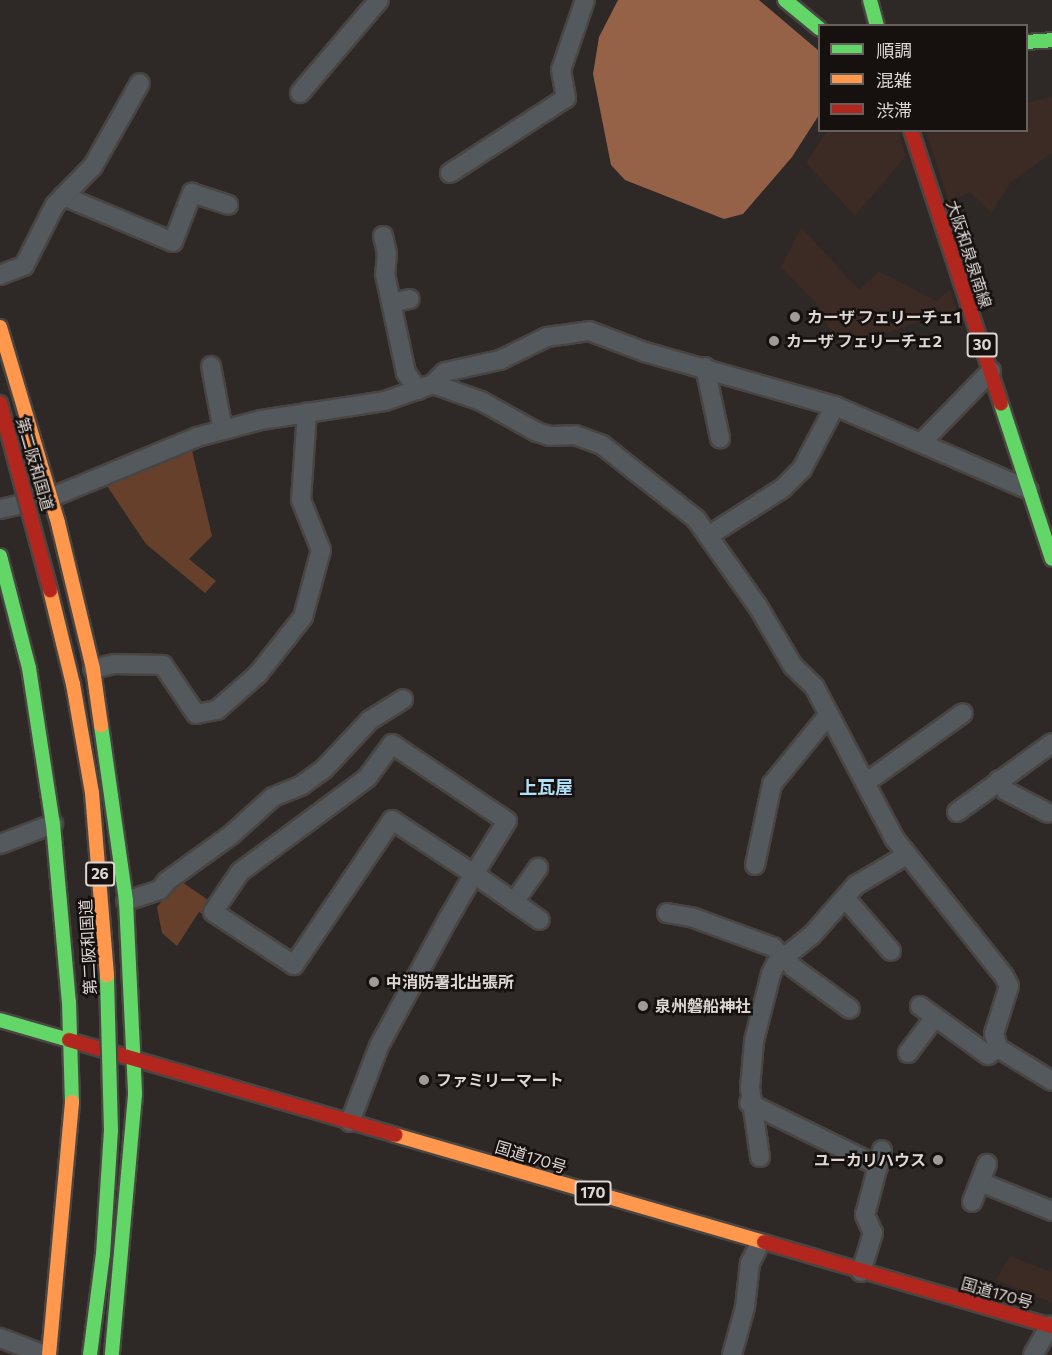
<!DOCTYPE html>
<meta charset="utf-8">
<style>
body{margin:0}
#map{position:relative;width:1052px;height:1355px;overflow:hidden;background:#2e2826;font-family:Commissioner,"Noto Sans JP",sans-serif}
div>[style]{position:absolute}
.built>*{inset:0;background:#3b2b24}
.green>*{inset:0;background:#67402b}
.water>*{inset:0;background:#956147}
.roads{filter:drop-shadow(2px 0 #494542) drop-shadow(-2px 0 #494542) drop-shadow(0 2px #494542) drop-shadow(0 -2px #494542)}
.street>*{height:18px;margin:-9px;padding:0 9px;transform-origin:9px;border-radius:9px;background:#53595c}
.fast>*{height:14px;margin:-7px;padding:0 7px;transform-origin:7px;border-radius:7px;background:#63d668}
.slow>*{height:14px;margin:-7px;padding:0 7px;transform-origin:7px;border-radius:7px;background:#ff974d}
.jam>*{height:14px;margin:-7px;padding:0 7px;transform-origin:7px;border-radius:7px;background:#b3261e}
.bridges{filter:drop-shadow(2px 0 #494542) drop-shadow(-2px 0 #494542) drop-shadow(0 2px #494542) drop-shadow(0 -2px #494542)}
.fast-bridge>*{height:14px;margin:-7px;padding:0 7px;transform-origin:7px;border-radius:7px;background:#63d668}
.slow-bridge>*{height:14px;margin:-7px;padding:0 7px;transform-origin:7px;border-radius:7px;background:#ff974d}
.jam-bridge>*{height:14px;margin:-7px;padding:0 7px;transform-origin:7px;border-radius:7px;background:#b3261e}
.dots>*{width:16px;height:16px;translate:-50% -50%;box-sizing:border-box;border:3px solid #16110f;border-radius:50%}
span{translate:-50% -50%;white-space:nowrap;text-align:center;line-height:1.15;-webkit-text-stroke:5px #16110f;paint-order:stroke}
.shield-label span{padding:2px 4px;background:#16110f;border:2px solid;border-radius:4px;-webkit-text-stroke-width:0}
.shield-label{font-size:15px;color:#ddd6d2;font-weight:700}
.street-label{font-size:16px;color:#ddd6d2}
.poi-label{font-size:16px;color:#ddd6d2;font-weight:700}
.left{translate:0 -50%;text-align:left}
.right{translate:-100% -50%;text-align:right}
.neighbourhood-label{font-size:18px;color:#b0e0f8;font-weight:700}
.legend{position:absolute;left:818px;top:24px;width:210px;height:108px;box-sizing:border-box;background:#16110f;border:2px solid #66605d;margin:0;padding:8px 10px;list-style:none;font-size:18px;color:#ddd6d2}
.legend li{display:flex;align-items:center;gap:12px;height:30px}
.legend b{width:30px;border:2px solid #66605d}
</style>
<div id="map">
<div class="built">
<div style="clip-path:polygon(1052px 96px,1052px 153px,1011px 182px,991px 213px,970px 192px,949px 203px,926px 131px,1026px 130px,1027px 103px)"></div>
<div style="clip-path:polygon(827px 131px,898px 131px,906px 156px,855px 216px,806px 163px)"></div>
<div style="clip-path:polygon(801px 227px,859px 290px,879px 271px,937px 301px,950px 289px,959px 318px,927px 319px,854px 344px,829px 328px,817px 304px,781px 267px)"></div>
<div style="clip-path:polygon(1010px 1256px,1052px 1272px,1052px 1303px,996px 1280px)"></div>
</div>
<div class="green">
<div style="clip-path:polygon(191px 446px,212px 536px,189px 559px,216px 581px,205px 593px,146px 544px,105px 483px)"></div>
<div style="clip-path:polygon(179px 880px,211px 902px,203px 914px,199px 912px,177px 946px,162px 933px,157px 907px)"></div>
</div>
<div class="water">
<div style="clip-path:polygon(618px 0,759px 0,819px 51px,819px 115px,792px 157px,743px 214px,724px 219px,625px 180px,611px 165px,593px 74px,599px 37px)"></div>
</div>
<div class="roads">
<div class="street">
<div style="left:300px;top:93px;width:122px;rotate:-49.7deg"></div>
<div style="left:450px;top:173px;width:138px;rotate:-32.9deg"></div>
<div style="left:566px;top:98px;width:28px;rotate:-100deg"></div>
<div style="left:561px;top:70px;width:74px;rotate:-71.1deg"></div>
<div style="left:63px;top:196px;width:119px;rotate:22.7deg"></div>
<div style="left:173px;top:242px;width:53px;rotate:-68.8deg"></div>
<div style="left:192px;top:193px;width:38px;rotate:18deg"></div>
<div style="left:383px;top:236px;width:17px;rotate:77deg"></div>
<div style="left:387px;top:253px;width:21px;rotate:95deg"></div>
<div style="left:385px;top:274px;width:101px;rotate:78deg"></div>
<div style="left:406px;top:373px;width:21px;rotate:55deg"></div>
<div style="left:0;top:275px;width:26px;rotate:-21deg"></div>
<div style="left:24px;top:266px;width:68px;rotate:-63.1deg"></div>
<div style="left:55px;top:205px;width:54px;rotate:-45.7deg"></div>
<div style="left:93px;top:166px;width:95px;rotate:-60.5deg"></div>
<div style="left:391px;top:303px;width:19px;rotate:-12deg"></div>
<div style="left:211px;top:366px;width:65px;rotate:79.4deg"></div>
<div style="left:705px;top:367px;width:73px;rotate:78.1deg"></div>
<div style="left:433px;top:384px;width:17px;rotate:-45deg"></div>
<div style="left:445px;top:372px;width:56px;rotate:-12.3deg"></div>
<div style="left:500px;top:360px;width:52px;rotate:-26.1deg"></div>
<div style="left:547px;top:337px;width:42px;rotate:-8.1deg"></div>
<div style="left:589px;top:331px;width:60px;rotate:20.6deg"></div>
<div style="left:645px;top:352px;width:198px;rotate:15.9deg"></div>
<div style="left:835px;top:406px;width:211px;rotate:23.4deg"></div>
<div style="left:922px;top:442px;width:99px;rotate:-45.8deg"></div>
<div style="left:0;top:509px;width:51px;rotate:-12.4deg"></div>
<div style="left:50px;top:498px;width:159px;rotate:-22.5deg"></div>
<div style="left:197px;top:437px;width:66px;rotate:-14.9deg"></div>
<div style="left:261px;top:420px;width:125px;rotate:-8.7deg"></div>
<div style="left:385px;top:401px;width:51px;rotate:-19.5deg"></div>
<div style="left:433px;top:384px;width:51px;rotate:19.5deg"></div>
<div style="left:481px;top:401px;width:64px;rotate:29deg"></div>
<div style="left:537px;top:432px;width:14px;rotate:17deg"></div>
<div style="left:550px;top:436px;width:25px;rotate:-2deg"></div>
<div style="left:575px;top:435px;width:29px;rotate:20deg"></div>
<div style="left:602px;top:445px;width:120px;rotate:38.2deg"></div>
<div style="left:696px;top:519px;width:105px;rotate:54.7deg"></div>
<div style="left:757px;top:605px;width:71px;rotate:59.5deg"></div>
<div style="left:793px;top:666px;width:29px;rotate:44deg"></div>
<div style="left:814px;top:686px;width:172px;rotate:62.2deg"></div>
<div style="left:894px;top:838px;width:176px;rotate:51.4deg"></div>
<div style="left:1004px;top:976px;width:11px;rotate:63deg"></div>
<div style="left:1009px;top:986px;width:50px;rotate:107.4deg"></div>
<div style="left:994px;top:1034px;width:15px;rotate:74deg"></div>
<div style="left:998px;top:1048px;width:63px;rotate:31.4deg"></div>
<div style="left:708px;top:536px;width:89px;rotate:-32.6deg"></div>
<div style="left:783px;top:488px;width:27px;rotate:-45deg"></div>
<div style="left:802px;top:469px;width:71px;rotate:-62.4deg"></div>
<div style="left:93px;top:669px;width:22px;rotate:-13deg"></div>
<div style="left:114px;top:664px;width:49px;rotate:1.2deg"></div>
<div style="left:163px;top:665px;width:59px;rotate:56deg"></div>
<div style="left:196px;top:714px;width:21px;rotate:-11deg"></div>
<div style="left:217px;top:710px;width:55px;rotate:-41.3deg"></div>
<div style="left:258px;top:674px;width:73px;rotate:-51.7deg"></div>
<div style="left:303px;top:617px;width:69px;rotate:-75deg"></div>
<div style="left:321px;top:550px;width:54px;rotate:-111.8deg"></div>
<div style="left:301px;top:500px;width:88px;rotate:-86.1deg"></div>
<div style="left:999px;top:780px;width:13px;rotate:58deg"></div>
<div style="left:1006px;top:791px;width:47px;rotate:27.6deg"></div>
<div style="left:865px;top:783px;width:120px;rotate:-35.5deg"></div>
<div style="left:957px;top:812px;width:117px;rotate:-36deg"></div>
<div style="left:0;top:844px;width:57px;rotate:-20.7deg"></div>
<div style="left:755px;top:865px;width:83px;rotate:-78.1deg"></div>
<div style="left:772px;top:784px;width:90px;rotate:-50.8deg"></div>
<div style="left:845px;top:898px;width:70px;rotate:49deg"></div>
<div style="left:126px;top:901px;width:36px;rotate:-18deg"></div>
<div style="left:160px;top:890px;width:11px;rotate:-52deg"></div>
<div style="left:167px;top:881px;width:79px;rotate:-35.7deg"></div>
<div style="left:231px;top:835px;width:57px;rotate:-42.1deg"></div>
<div style="left:273px;top:797px;width:31px;rotate:-22deg"></div>
<div style="left:302px;top:785px;width:27px;rotate:-36deg"></div>
<div style="left:324px;top:769px;width:67px;rotate:-46.8deg"></div>
<div style="left:370px;top:720px;width:39px;rotate:-32deg"></div>
<div style="left:514px;top:902px;width:42px;rotate:-54.8deg"></div>
<div style="left:667px;top:913px;width:27px;rotate:10deg"></div>
<div style="left:694px;top:918px;width:84px;rotate:20.2deg"></div>
<div style="left:773px;top:947px;width:30px;rotate:45deg"></div>
<div style="left:794px;top:968px;width:69px;rotate:36.2deg"></div>
<div style="left:920px;top:1006px;width:84px;rotate:35.8deg"></div>
<div style="left:988px;top:1055px;width:12px;rotate:-35deg"></div>
<div style="left:908px;top:1053px;width:45px;rotate:-53.1deg"></div>
<div style="left:749px;top:1103px;width:144px;rotate:26deg"></div>
<div style="left:350px;top:1122px;width:81px;rotate:-69.1deg"></div>
<div style="left:379px;top:1046px;width:145px;rotate:-61.5deg"></div>
<div style="left:448px;top:919px;width:52px;rotate:-60deg"></div>
<div style="left:474px;top:874px;width:62px;rotate:-58.1deg"></div>
<div style="left:507px;top:821px;width:138px;rotate:-146.2deg"></div>
<div style="left:392px;top:744px;width:42px;rotate:126.3deg"></div>
<div style="left:367px;top:778px;width:158px;rotate:143.5deg"></div>
<div style="left:240px;top:872px;width:48px;rotate:124deg"></div>
<div style="left:213px;top:912px;width:97px;rotate:33.2deg"></div>
<div style="left:294px;top:965px;width:175px;rotate:-55.9deg"></div>
<div style="left:392px;top:820px;width:98px;rotate:33.4deg"></div>
<div style="left:474px;top:874px;width:80px;rotate:34.9deg"></div>
<div style="left:760px;top:1157px;width:70px;rotate:-98.2deg"></div>
<div style="left:750px;top:1088px;width:47px;rotate:-85.1deg"></div>
<div style="left:754px;top:1041px;width:69px;rotate:-75.8deg"></div>
<div style="left:771px;top:974px;width:11px;rotate:-63deg"></div>
<div style="left:776px;top:964px;width:46px;rotate:-38.9deg"></div>
<div style="left:812px;top:935px;width:67px;rotate:-48.7deg"></div>
<div style="left:856px;top:885px;width:59px;rotate:-30.5deg"></div>
<div style="left:980px;top:1182px;width:78px;rotate:21.9deg"></div>
<div style="left:972px;top:1202px;width:41px;rotate:-68.5deg"></div>
<div style="left:861px;top:1272px;width:41px;rotate:-72.9deg"></div>
<div style="left:873px;top:1233px;width:20px;rotate:-114deg"></div>
<div style="left:865px;top:1215px;width:67px;rotate:-75.3deg"></div>
<div style="left:0;top:1338px;width:48px;rotate:20.7deg"></div>
<div style="left:732px;top:1355px;width:50px;rotate:-74.8deg"></div>
<div style="left:745px;top:1307px;width:44px;rotate:-83.5deg"></div>
<div style="left:750px;top:1263px;width:22px;rotate:-63deg"></div>
<div style="left:1033px;top:1355px;width:34px;rotate:-60deg"></div>
</div>
<div class="fast">
<div style="left:785px;top:0;width:45px;rotate:39.6deg"></div>
<div style="left:870px;top:0;width:27px;rotate:75deg"></div>
<div style="left:1026px;top:42px;width:26px;rotate:-4deg"></div>
<div style="left:1001px;top:404px;width:163px;rotate:71.8deg"></div>
<div style="left:0;top:556px;width:116px;rotate:75.5deg"></div>
<div style="left:29px;top:668px;width:158px;rotate:81.3deg"></div>
<div style="left:53px;top:824px;width:179px;rotate:84.9deg"></div>
<div style="left:69px;top:1002px;width:100px;rotate:88.3deg"></div>
<div style="left:101px;top:725px;width:178px;rotate:81.9deg"></div>
<div style="left:126px;top:901px;width:194px;rotate:87.3deg"></div>
<div style="left:135px;top:1095px;width:261px;rotate:95.1deg"></div>
<div style="left:0;top:1020px;width:72px;rotate:16.2deg"></div>
</div>
<div class="slow">
<div style="left:0;top:327px;width:204px;rotate:73.5deg"></div>
<div style="left:58px;top:523px;width:150px;rotate:76.5deg"></div>
<div style="left:93px;top:669px;width:57px;rotate:81.9deg"></div>
<div style="left:395px;top:1135px;width:384px;rotate:16.2deg"></div>
<div style="left:49px;top:1355px;width:254px;rotate:-84.8deg"></div>
</div>
<div class="jam">
<div style="left:911px;top:130px;width:288px;rotate:71.8deg"></div>
<div style="left:69px;top:1040px;width:340px;rotate:16.2deg"></div>
<div style="left:764px;top:1242px;width:300px;rotate:16.3deg"></div>
</div>
</div>
<div class="bridges">
<div class="fast-bridge">
<div style="left:90px;top:1355px;width:102px;rotate:-82.7deg"></div>
<div style="left:103px;top:1254px;width:123px;rotate:-86.3deg"></div>
<div style="left:111px;top:1131px;width:156px;rotate:-91.5deg"></div>
</div>
<div class="slow-bridge">
<div style="left:50px;top:590px;width:97px;rotate:76.3deg"></div>
<div style="left:73px;top:684px;width:111px;rotate:80.1deg"></div>
<div style="left:92px;top:793px;width:183px;rotate:85.3deg"></div>
</div>
<div class="jam-bridge">
<div style="left:0;top:403px;width:194px;rotate:75deg"></div>
</div>
</div>
<div class="dots">
<div style="left:795px;top:317px;background:#a09996"></div>
<div style="left:774px;top:341px;background:#a09996"></div>
<div style="left:374px;top:982px;background:#a09996"></div>
<div style="left:643px;top:1006px;background:#a09996"></div>
<div style="left:424px;top:1080px;background:#a09996"></div>
<div style="left:938px;top:1160px;background:#a09996"></div>
</div>
<div class="shield-label">
<span style="left:982px;top:345px">30</span>
<span style="left:100px;top:874px">26</span>
<span style="left:593px;top:1193px">170</span>
</div>
<div class="street-label">
<span style="left:969px;top:254px;rotate:72deg">大阪和泉泉南線</span>
<span style="left:35px;top:464px;rotate:74deg">第二阪和国道</span>
<span style="left:88px;top:947px;rotate:-93deg">第二阪和国道</span>
<span style="left:531px;top:1157px;rotate:17deg">国道170号</span>
<span style="left:997px;top:1293px;rotate:16deg">国道170号</span>
</div>
<div class="poi-label">
<span class="left" style="left:807px;top:317px">カーザ フェリーチェ1</span>
<span class="left" style="left:786px;top:341px">カーザ フェリーチェ2</span>
<span class="left" style="left:386px;top:982px">中消防署北出張所</span>
<span class="left" style="left:655px;top:1006px">泉州磐船神社</span>
<span class="left" style="left:436px;top:1080px">ファミリーマート</span>
<span class="right" style="left:926px;top:1160px">ユーカリハウス</span>
</div>
<div class="neighbourhood-label">
<span style="left:546px;top:787px">上瓦屋</span>
</div>
<ul class="legend">
<li><b style="height:8px;background:#63d668"></b>順調</li>
<li><b style="height:8px;background:#ff974d"></b>混雑</li>
<li><b style="height:8px;background:#b3261e"></b>渋滞</li>
</ul>
</div>
